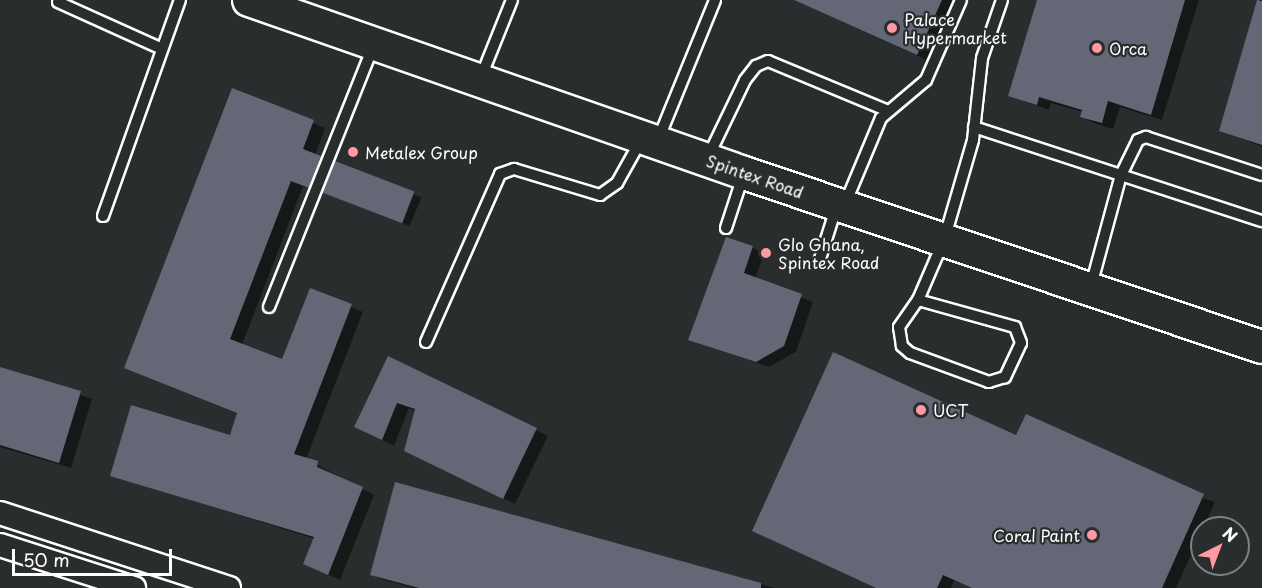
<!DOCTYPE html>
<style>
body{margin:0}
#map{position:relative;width:1262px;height:588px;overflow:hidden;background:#2a2d2e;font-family:"Playpen Sans",sans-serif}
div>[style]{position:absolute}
.shadow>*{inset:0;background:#0007;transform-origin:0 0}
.building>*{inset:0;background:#646776;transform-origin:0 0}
.roads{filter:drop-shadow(2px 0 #fff) drop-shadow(-2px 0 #fff) drop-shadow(0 2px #fff) drop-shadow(0 -2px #fff)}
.lane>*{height:10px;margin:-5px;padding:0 5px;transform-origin:5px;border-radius:5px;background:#2a2d2e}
.street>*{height:22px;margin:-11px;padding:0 11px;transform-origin:11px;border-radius:11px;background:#2a2d2e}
.secondary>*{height:32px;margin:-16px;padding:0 16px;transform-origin:16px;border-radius:16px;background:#2a2d2e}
.dots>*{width:16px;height:16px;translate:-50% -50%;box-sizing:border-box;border:3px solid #2a2d2e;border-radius:50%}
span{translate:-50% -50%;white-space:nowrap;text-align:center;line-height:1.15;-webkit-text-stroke:4.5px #2a2d2e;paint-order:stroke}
.poi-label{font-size:16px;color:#fff}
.left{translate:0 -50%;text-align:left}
.right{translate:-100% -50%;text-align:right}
.street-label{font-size:16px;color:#fff}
.north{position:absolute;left:1190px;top:516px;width:60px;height:60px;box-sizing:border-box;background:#2a2d2e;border:2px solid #7f8182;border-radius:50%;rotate:42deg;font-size:16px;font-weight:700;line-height:24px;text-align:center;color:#fff}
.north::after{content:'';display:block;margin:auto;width:21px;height:27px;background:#ff9aa2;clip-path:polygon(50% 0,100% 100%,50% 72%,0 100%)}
.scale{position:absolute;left:12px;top:549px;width:160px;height:27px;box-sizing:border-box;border:3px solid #fff;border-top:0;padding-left:8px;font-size:18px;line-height:21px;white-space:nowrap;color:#fff;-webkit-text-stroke:4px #2a2d2e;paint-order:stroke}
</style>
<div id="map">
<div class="shadow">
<div style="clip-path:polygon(794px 0,956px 0,929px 61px)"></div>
<div style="clip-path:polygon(1038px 0,1199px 0,1162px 120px,1120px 107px,1113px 129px,1093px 123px,1082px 116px,1083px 112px,1051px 103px,1049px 110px,1009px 95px)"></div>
<div style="clip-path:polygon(1259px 0,1262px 0,1262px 147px,1221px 130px)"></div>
<div style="clip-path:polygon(233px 90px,325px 128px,315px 155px,332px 164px,320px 193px,303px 186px,242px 345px,283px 361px,311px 290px,363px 312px,306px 459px,374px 495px,340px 580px,305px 564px,315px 539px,112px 475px,231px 436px,239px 414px,126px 368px)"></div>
<div style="left:336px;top:163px;width:92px;height:31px;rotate:22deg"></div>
<div style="clip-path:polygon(752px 247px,764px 254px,755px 279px,813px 302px,796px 352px,769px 367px,690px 340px)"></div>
<div style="clip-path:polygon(389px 358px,548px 436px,515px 504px,417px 457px,416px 411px,409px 408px,394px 446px,367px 433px)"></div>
<div style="clip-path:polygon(0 369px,92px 399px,71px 468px,0 447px)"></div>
<div style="clip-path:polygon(1017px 437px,1215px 502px,1176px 588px,972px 588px,954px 580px,951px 588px,876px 588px,754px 531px)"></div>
<div style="clip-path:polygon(396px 484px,775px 588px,414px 588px,381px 579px,372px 574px)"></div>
</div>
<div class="building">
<div style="clip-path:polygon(794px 0,942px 0,917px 55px)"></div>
<div style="clip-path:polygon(1037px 0,1185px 0,1151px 115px,1108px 101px,1102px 123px,1080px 117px,1082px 110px,1039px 97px,1037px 105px,1008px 96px)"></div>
<div style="clip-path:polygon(1257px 0,1262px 1px,1262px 145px,1219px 131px)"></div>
<div style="clip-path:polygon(232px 88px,314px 120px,303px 149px,321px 156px,309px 188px,291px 181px,230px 339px,282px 359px,310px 288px,352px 304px,294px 454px,318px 461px,317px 467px,363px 487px,328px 575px,303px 564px,314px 537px,110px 476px,131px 405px,230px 435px,237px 413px,124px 368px)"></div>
<div style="left:335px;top:161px;width:85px;height:34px;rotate:21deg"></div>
<div style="clip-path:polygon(726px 237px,753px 246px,744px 273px,802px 294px,784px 346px,756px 362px,688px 340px)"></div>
<div style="clip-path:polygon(833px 352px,1016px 435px,1026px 414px,1204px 494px,1162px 588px,972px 588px,943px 575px,937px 588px,876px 588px,752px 531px)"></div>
<div style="clip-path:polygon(388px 356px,537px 428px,503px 499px,404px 451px,415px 409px,397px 403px,382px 440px,354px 427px)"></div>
<div style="clip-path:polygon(0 367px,81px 391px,59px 463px,0 445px)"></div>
<div style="clip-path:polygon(395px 482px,761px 583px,761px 588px,419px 588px,370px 575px)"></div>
</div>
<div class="roads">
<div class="lane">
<div style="left:58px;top:2px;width:114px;rotate:24.3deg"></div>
<div style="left:481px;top:77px;width:83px;rotate:-68.1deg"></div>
<div style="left:974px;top:127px;width:303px;rotate:18.1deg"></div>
<div style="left:658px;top:140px;width:151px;rotate:-67.8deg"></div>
<div style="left:708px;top:157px;width:85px;rotate:-64.3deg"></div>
<div style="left:745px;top:80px;width:18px;rotate:-52deg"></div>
<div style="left:756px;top:66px;width:13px;rotate:-23deg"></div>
<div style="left:768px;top:61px;width:130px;rotate:22.6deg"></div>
<div style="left:845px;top:204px;width:93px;rotate:-67.3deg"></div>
<div style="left:881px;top:118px;width:59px;rotate:-40.2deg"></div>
<div style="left:926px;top:80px;width:87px;rotate:-66.4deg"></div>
<div style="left:103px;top:216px;width:229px;rotate:-70.4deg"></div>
<div style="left:726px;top:228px;width:55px;rotate:-71.9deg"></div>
<div style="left:819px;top:262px;width:57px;rotate:-72.5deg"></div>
<div style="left:1091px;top:286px;width:115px;rotate:-74.9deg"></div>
<div style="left:1121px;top:175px;width:39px;rotate:-64deg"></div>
<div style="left:1138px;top:140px;width:9px;rotate:-21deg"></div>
<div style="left:1146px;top:137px;width:122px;rotate:18.1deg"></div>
<div style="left:918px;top:300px;width:101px;rotate:15.6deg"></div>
<div style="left:1015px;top:327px;width:17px;rotate:69deg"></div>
<div style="left:1021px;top:343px;width:38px;rotate:115deg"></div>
<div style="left:1005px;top:377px;width:17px;rotate:163deg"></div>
<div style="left:989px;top:382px;width:84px;rotate:-159.8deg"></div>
<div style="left:910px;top:353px;width:11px;rotate:-139deg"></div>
<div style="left:902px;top:346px;width:19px;rotate:-99deg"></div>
<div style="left:899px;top:327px;width:33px;rotate:-55deg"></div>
<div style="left:918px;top:300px;width:65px;rotate:-66.6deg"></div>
<div style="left:944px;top:240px;width:104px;rotate:-73.8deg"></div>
<div style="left:973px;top:140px;width:82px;rotate:-83.7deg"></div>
<div style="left:982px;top:58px;width:61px;rotate:-71deg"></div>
<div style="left:269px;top:307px;width:280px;rotate:-68.2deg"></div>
<div style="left:426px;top:342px;width:184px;rotate:-66.2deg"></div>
<div style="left:500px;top:174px;width:15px;rotate:-20deg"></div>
<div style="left:514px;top:169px;width:90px;rotate:16.8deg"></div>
<div style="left:600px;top:195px;width:21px;rotate:-35deg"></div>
<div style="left:617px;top:183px;width:49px;rotate:-60.8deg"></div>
</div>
<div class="street">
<div style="left:0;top:513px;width:241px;rotate:18.1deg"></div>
<div style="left:0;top:545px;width:141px;rotate:17.8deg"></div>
</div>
<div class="secondary">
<div style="left:249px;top:0;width:524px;rotate:19.26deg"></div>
<div style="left:744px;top:173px;width:546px;rotate:18.57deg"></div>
</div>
</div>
<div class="dots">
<div style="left:892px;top:28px;background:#ff9aa2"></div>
<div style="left:1097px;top:48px;background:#ff9aa2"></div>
<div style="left:353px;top:152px;background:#ff9aa2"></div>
<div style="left:766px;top:253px;background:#ff9aa2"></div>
<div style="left:921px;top:410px;background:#ff9aa2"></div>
<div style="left:1092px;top:535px;background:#ff9aa2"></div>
</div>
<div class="poi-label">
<span class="left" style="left:904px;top:28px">Palace<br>Hypermarket</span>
<span class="left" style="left:1109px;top:48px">Orca</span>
<span class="left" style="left:365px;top:152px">Metalex Group</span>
<span class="left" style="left:778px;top:253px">Glo Ghana,<br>Spintex Road</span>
<span class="left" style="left:933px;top:410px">UCT</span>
<span class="right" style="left:1080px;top:535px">Coral Paint</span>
</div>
<div class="street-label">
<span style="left:755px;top:176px;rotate:19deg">Spintex Road</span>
</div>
<div class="north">N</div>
<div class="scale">50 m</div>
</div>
